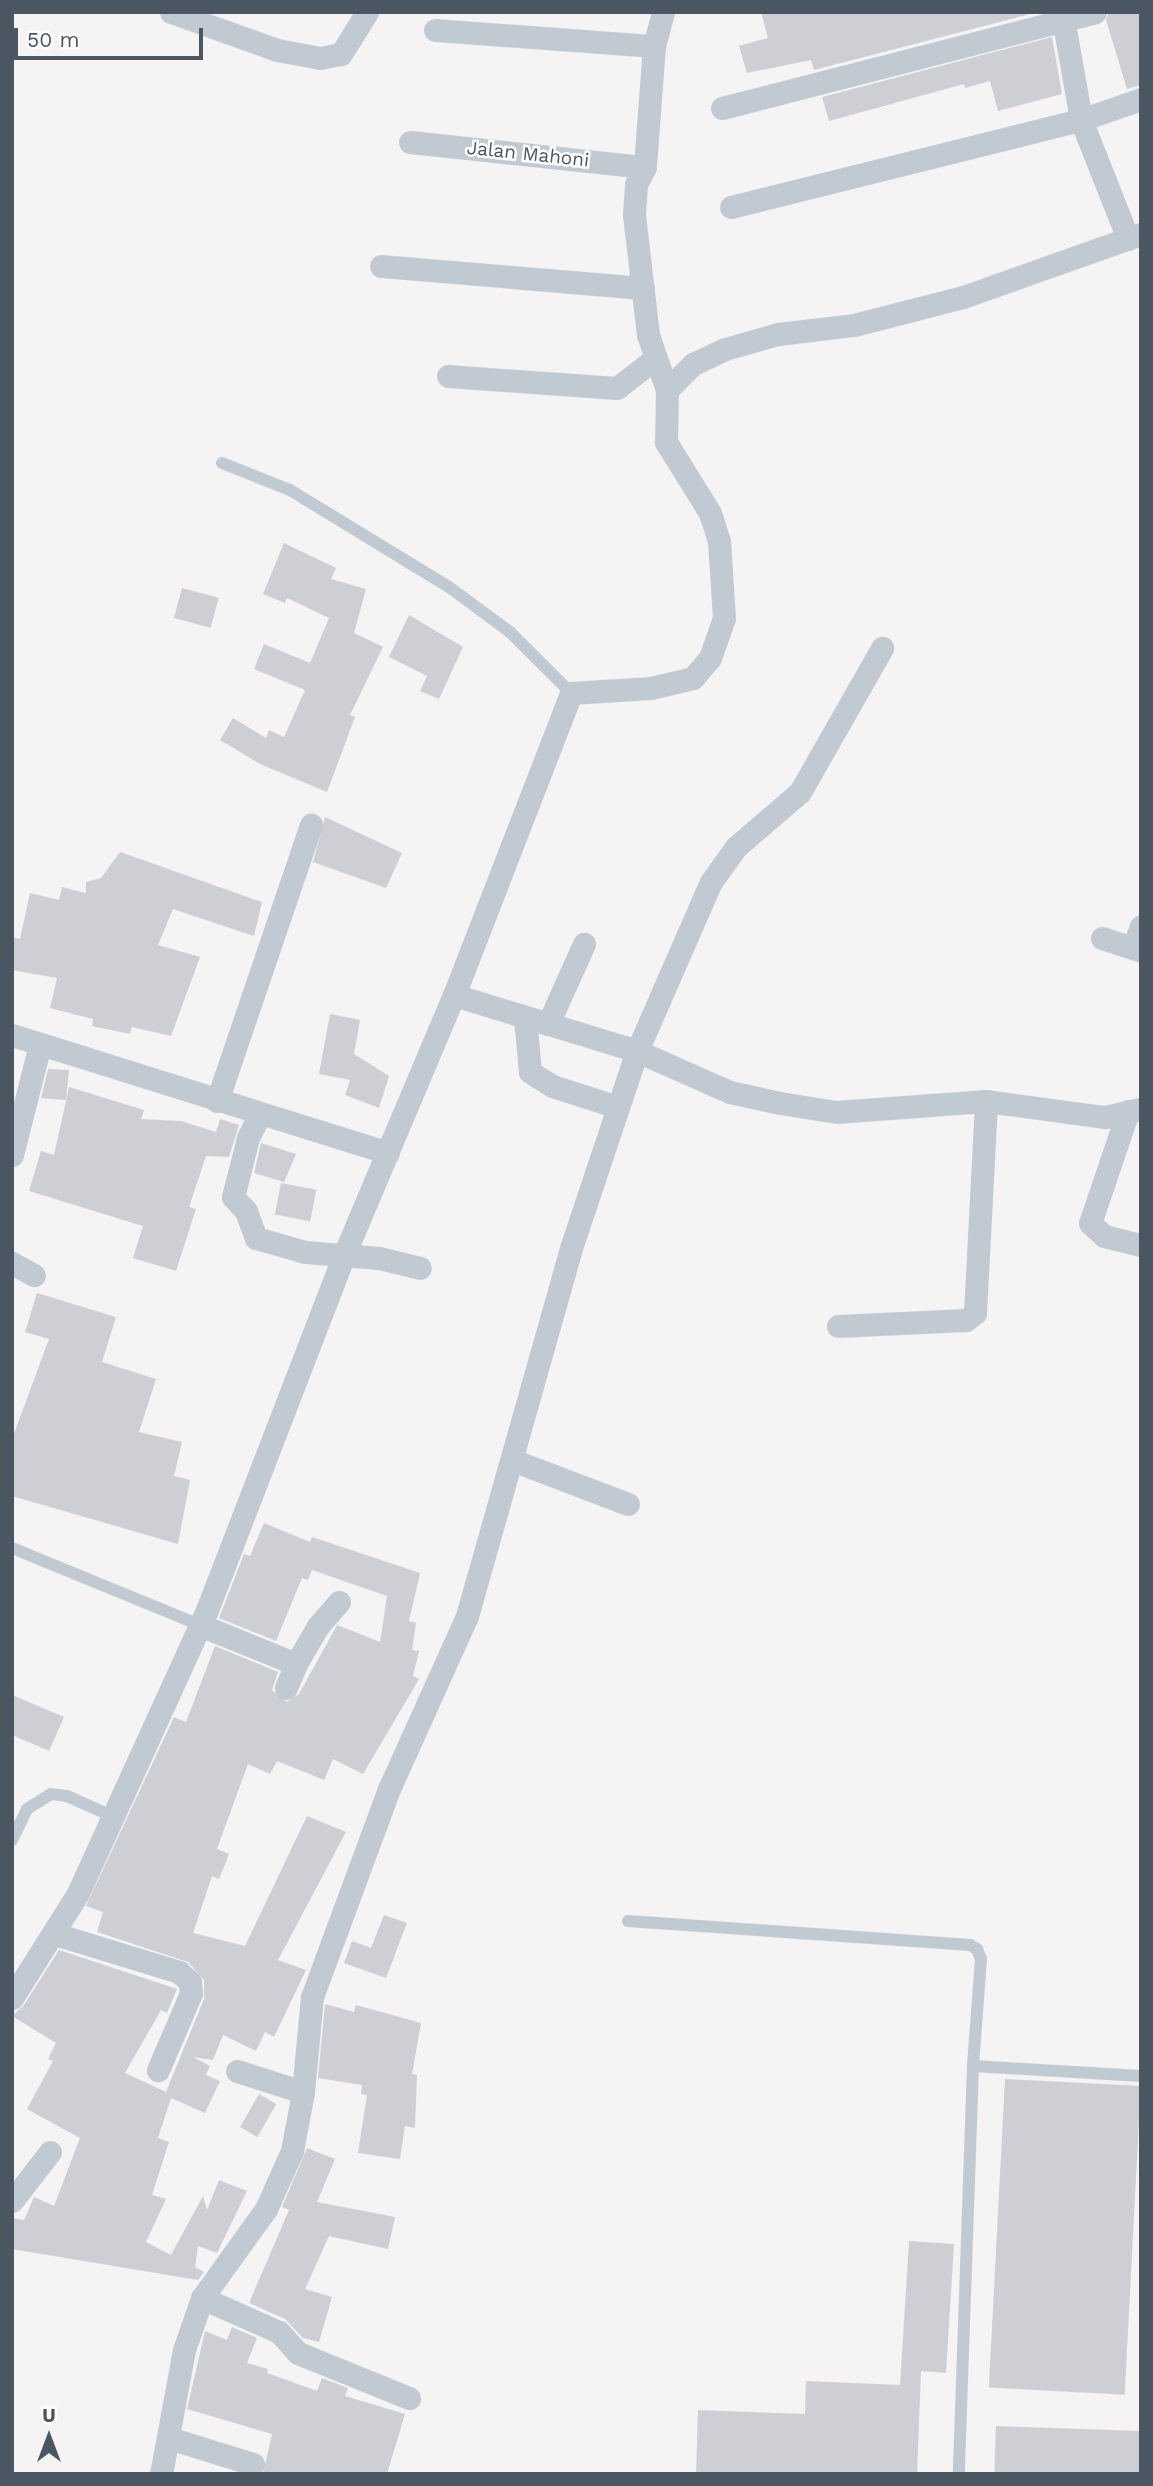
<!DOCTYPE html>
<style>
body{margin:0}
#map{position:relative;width:1153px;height:2486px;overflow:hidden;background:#f5f3f3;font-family:"Work Sans",sans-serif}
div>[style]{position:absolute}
.building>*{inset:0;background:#cdcfd5;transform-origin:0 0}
.service>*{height:12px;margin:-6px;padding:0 6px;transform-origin:6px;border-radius:6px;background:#c1cad2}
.minor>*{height:23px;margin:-11.5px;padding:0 11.5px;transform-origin:11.5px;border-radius:11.5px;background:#c1cad2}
span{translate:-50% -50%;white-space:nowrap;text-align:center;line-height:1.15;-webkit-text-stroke:5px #fff;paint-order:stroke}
.street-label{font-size:19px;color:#4a5661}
.frame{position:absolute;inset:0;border:14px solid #4a5661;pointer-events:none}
.north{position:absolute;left:14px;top:2402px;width:70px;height:70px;-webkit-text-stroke:5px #fff;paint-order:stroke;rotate:0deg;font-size:19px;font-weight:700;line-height:28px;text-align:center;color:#4a5661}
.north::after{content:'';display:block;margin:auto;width:24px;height:32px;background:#4a5661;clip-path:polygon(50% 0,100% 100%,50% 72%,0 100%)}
.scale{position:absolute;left:14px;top:28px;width:189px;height:32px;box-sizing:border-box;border:4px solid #4a5661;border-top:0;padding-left:9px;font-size:21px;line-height:24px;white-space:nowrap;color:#4a5661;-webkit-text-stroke:5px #fff;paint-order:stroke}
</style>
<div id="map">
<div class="building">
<div style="clip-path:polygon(761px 12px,1038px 12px,814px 70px,811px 60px,747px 73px,739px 46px,768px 38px)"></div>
<div style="clip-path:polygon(1109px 12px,1141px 12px,1141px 85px,1127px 89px,1106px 20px)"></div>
<div style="clip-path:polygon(1052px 37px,1062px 94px,998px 111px,990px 81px,965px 88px,964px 84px,829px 121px,822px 97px)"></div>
<div style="clip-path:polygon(284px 543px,336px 568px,331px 579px,366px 589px,354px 633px,383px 647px,350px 715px,355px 717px,327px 792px,260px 764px,220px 740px,233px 718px,266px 738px,269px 730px,284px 737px,305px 690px,254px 669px,264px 644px,310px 663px,329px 618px,287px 598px,285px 603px,263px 594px)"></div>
<div style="left:182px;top:588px;width:38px;height:31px;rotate:15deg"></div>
<div style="clip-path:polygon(409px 615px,463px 647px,439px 699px,420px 691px,427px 676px,389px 657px)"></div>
<div style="clip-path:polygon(325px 817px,402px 853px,386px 888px,313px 862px)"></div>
<div style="clip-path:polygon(120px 852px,262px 902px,254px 936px,173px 909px,158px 945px,200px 957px,171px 1036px,132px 1027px,130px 1034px,92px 1026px,93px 1019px,50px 1008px,57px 978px,12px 970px,12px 937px,20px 939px,30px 893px,59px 900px,62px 887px,86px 893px,86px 882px,101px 878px)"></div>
<div style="clip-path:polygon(330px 1014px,360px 1020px,354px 1054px,389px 1076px,379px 1108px,345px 1095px,350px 1080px,319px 1074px)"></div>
<div style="clip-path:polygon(48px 1069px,69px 1070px,66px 1100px,41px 1098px)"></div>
<div style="clip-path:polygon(69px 1087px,144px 1110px,141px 1119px,181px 1121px,216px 1132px,220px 1119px,239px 1125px,229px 1157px,206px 1156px,189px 1207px,196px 1209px,176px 1271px,133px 1258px,143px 1226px,29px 1191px,41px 1151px,54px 1155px)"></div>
<div style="clip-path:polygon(261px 1143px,296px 1154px,284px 1182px,254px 1173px)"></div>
<div style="left:281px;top:1183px;width:36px;height:32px;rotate:11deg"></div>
<div style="clip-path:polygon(37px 1293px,116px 1317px,102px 1362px,156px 1379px,139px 1432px,182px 1442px,174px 1476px,190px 1480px,178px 1544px,12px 1496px,12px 1439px,49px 1339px,25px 1332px)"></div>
<div style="clip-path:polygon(264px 1523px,310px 1542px,312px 1537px,420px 1573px,409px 1621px,416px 1623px,412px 1650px,419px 1651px,413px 1676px,419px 1679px,363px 1774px,333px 1759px,324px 1780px,277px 1761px,270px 1774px,248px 1764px,217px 1849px,229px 1854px,219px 1879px,212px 1876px,193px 1933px,245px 1946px,307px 1816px,346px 1832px,278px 1960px,306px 1970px,274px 2037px,265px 2032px,256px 2051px,223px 2035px,213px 2060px,193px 2057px,210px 2066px,206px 2075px,220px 2081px,205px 2113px,171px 2098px,158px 2138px,169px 2142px,152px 2195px,166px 2199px,146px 2242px,171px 2255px,203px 2196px,207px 2210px,219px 2180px,247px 2191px,217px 2253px,198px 2246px,195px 2267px,204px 2272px,198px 2280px,12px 2249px,12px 2218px,24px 2220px,34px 2197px,54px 2206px,80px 2138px,27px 2109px,53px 2061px,48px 2059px,56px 2043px,12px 2016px,24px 2005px,59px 1950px,177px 1989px,167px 2013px,161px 2010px,125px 2073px,166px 2092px,204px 1999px,204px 1980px,188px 1962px,97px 1932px,103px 1912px,86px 1906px,174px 1717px,186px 1722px,215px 1646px,278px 1672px,272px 1690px,287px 1702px,299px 1694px,337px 1625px,380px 1642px,387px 1596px,312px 1570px,308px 1580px,302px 1578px,276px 1641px,219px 1618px,244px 1554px,250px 1556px)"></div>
<div style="clip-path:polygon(12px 1695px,64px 1717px,49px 1751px,12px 1735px)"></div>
<div style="clip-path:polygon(384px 1915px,407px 1923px,386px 1978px,344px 1963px,352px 1941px,371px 1948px)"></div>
<div style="clip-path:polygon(325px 2004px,354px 2012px,356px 2005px,421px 2023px,412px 2074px,417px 2075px,415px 2128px,405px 2126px,400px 2159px,358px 2153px,367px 2095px,361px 2094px,362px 2085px,318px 2078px)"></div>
<div style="left:1005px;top:2079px;width:136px;height:309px;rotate:3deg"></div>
<div style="left:259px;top:2094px;width:20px;height:38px;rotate:30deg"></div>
<div style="clip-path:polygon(307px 2148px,335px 2159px,317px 2202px,395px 2217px,388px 2249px,329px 2236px,305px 2289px,332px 2297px,319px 2342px,303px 2338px,285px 2319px,249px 2303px,289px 2210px,282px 2207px)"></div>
<div style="clip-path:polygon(909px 2241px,954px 2244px,946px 2373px,921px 2371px,917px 2474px,696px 2474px,698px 2410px,805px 2414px,806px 2381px,900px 2385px)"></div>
<div style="clip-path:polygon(232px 2327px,257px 2338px,247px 2363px,268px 2369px,267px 2373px,317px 2391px,322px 2378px,348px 2388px,345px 2396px,405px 2414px,387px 2474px,263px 2474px,272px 2434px,187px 2409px,205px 2331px,227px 2340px)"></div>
<div style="left:996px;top:2426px;width:145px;height:48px;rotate:2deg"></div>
</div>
<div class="service">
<div style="left:222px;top:463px;width:73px;rotate:21.7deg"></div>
<div style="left:290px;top:490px;width:186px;rotate:31.4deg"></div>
<div style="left:449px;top:587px;width:76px;rotate:36.4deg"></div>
<div style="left:510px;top:632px;width:86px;rotate:45deg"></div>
<div style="left:12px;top:1548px;width:203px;rotate:22.3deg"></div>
<div style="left:12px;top:1840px;width:34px;rotate:-64deg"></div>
<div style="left:27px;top:1809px;width:28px;rotate:-32deg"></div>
<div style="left:51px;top:1794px;width:16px;rotate:7deg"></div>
<div style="left:67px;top:1796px;width:51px;rotate:24.1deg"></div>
<div style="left:628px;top:1921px;width:343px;rotate:4deg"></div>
<div style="left:970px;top:1945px;width:8px;rotate:30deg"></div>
<div style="left:977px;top:1949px;width:11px;rotate:68deg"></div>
<div style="left:981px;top:1959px;width:107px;rotate:94.3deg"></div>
<div style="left:973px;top:2066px;width:408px;rotate:92deg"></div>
<div style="left:973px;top:2066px;width:168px;rotate:3.4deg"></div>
</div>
<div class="minor">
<div style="left:171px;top:12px;width:113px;rotate:19.7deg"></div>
<div style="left:277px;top:50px;width:44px;rotate:10.5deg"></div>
<div style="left:320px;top:58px;width:21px;rotate:-11deg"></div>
<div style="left:341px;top:54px;width:49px;rotate:-58.2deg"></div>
<div style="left:1062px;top:12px;width:110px;rotate:80deg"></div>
<div style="left:1081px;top:120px;width:128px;rotate:68.4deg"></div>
<div style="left:435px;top:30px;width:220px;rotate:4.2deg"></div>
<div style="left:654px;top:46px;width:121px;rotate:94.3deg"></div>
<div style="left:645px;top:167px;width:20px;rotate:117deg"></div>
<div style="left:636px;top:185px;width:30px;rotate:94deg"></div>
<div style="left:634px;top:215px;width:121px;rotate:83.3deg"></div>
<div style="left:648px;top:335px;width:58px;rotate:70.9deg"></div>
<div style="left:654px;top:46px;width:35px;rotate:-75deg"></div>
<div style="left:722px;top:108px;width:385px;rotate:-14.4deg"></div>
<div style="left:410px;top:142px;width:236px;rotate:6.1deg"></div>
<div style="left:731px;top:207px;width:361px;rotate:-14deg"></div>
<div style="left:1081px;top:120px;width:64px;rotate:-19.3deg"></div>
<div style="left:381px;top:266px;width:263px;rotate:4.8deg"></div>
<div style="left:448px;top:376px;width:169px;rotate:4.1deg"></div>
<div style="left:617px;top:388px;width:46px;rotate:-37.9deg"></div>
<div style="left:1102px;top:938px;width:41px;rotate:18.4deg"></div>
<div style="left:1133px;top:948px;width:23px;rotate:-70deg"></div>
<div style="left:454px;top:995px;width:191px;rotate:17deg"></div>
<div style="left:637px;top:1051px;width:102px;rotate:23.8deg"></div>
<div style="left:730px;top:1092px;width:51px;rotate:12.4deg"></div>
<div style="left:780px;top:1103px;width:57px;rotate:9.1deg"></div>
<div style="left:836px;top:1112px;width:150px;rotate:-4.2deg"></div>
<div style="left:986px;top:1101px;width:120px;rotate:7.7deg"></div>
<div style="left:1105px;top:1117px;width:37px;rotate:-13deg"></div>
<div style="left:525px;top:1017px;width:55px;rotate:84.8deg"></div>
<div style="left:530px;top:1072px;width:26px;rotate:32deg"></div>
<div style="left:552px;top:1086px;width:69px;rotate:17.7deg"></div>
<div style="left:548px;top:1024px;width:88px;rotate:-65.8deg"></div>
<div style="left:12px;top:1035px;width:394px;rotate:17.4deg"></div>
<div style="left:217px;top:1101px;width:292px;rotate:-71.2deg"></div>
<div style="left:1128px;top:1111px;width:118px;rotate:108.7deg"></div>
<div style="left:1090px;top:1223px;width:19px;rotate:43deg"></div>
<div style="left:1104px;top:1236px;width:38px;rotate:14deg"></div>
<div style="left:260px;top:1114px;width:27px;rotate:117deg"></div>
<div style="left:248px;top:1138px;width:61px;rotate:104.3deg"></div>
<div style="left:233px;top:1197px;width:19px;rotate:47deg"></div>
<div style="left:246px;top:1211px;width:29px;rotate:70deg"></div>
<div style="left:256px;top:1238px;width:51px;rotate:15.9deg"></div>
<div style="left:305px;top:1252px;width:74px;rotate:4.6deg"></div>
<div style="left:379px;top:1258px;width:42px;rotate:13.7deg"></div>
<div style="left:12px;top:1155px;width:114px;rotate:-75.8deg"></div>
<div style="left:12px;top:1263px;width:25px;rotate:29deg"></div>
<div style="left:838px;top:1326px;width:128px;rotate:-2.7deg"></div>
<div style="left:966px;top:1320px;width:11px;rotate:-38deg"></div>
<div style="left:975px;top:1313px;width:212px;rotate:-87deg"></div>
<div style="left:512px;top:1460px;width:124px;rotate:20.8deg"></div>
<div style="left:200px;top:1625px;width:104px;rotate:22.1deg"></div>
<div style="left:296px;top:1664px;width:26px;rotate:113deg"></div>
<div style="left:296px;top:1664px;width:44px;rotate:-59.9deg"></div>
<div style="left:318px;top:1626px;width:32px;rotate:-49deg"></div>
<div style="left:55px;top:1934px;width:130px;rotate:17deg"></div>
<div style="left:179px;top:1972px;width:15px;rotate:42deg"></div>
<div style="left:190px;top:1982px;width:11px;rotate:85deg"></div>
<div style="left:191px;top:1993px;width:84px;rotate:113.2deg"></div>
<div style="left:12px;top:1998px;width:124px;rotate:-57.8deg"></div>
<div style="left:78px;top:1893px;width:311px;rotate:-65.5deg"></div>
<div style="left:207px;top:1610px;width:381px;rotate:-68.9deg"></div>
<div style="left:344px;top:1255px;width:282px;rotate:-67.1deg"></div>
<div style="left:454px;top:995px;width:324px;rotate:-68.8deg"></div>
<div style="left:571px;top:693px;width:80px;rotate:-3.6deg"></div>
<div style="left:651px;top:688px;width:43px;rotate:-13.4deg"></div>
<div style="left:693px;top:678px;width:26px;rotate:-50deg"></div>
<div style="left:710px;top:658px;width:42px;rotate:-70.7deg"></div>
<div style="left:724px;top:618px;width:77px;rotate:-93.7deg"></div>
<div style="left:719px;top:541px;width:29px;rotate:-108deg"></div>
<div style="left:710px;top:513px;width:84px;rotate:-121.8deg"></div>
<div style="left:666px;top:442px;width:52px;rotate:-88.9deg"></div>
<div style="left:667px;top:390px;width:37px;rotate:-45deg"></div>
<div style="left:693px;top:364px;width:35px;rotate:-25deg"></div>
<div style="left:725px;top:349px;width:55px;rotate:-15.8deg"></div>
<div style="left:778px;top:334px;width:77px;rotate:-6.8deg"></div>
<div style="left:854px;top:325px;width:113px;rotate:-14.4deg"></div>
<div style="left:963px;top:297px;width:189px;rotate:-19.5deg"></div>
<div style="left:237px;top:2071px;width:69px;rotate:17.7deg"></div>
<div style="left:12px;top:2201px;width:62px;rotate:-52.2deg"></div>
<div style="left:202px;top:2298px;width:84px;rotate:23.8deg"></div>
<div style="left:279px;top:2332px;width:28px;rotate:48deg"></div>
<div style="left:298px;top:2353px;width:120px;rotate:22.1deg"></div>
<div style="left:169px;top:2438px;width:88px;rotate:17.2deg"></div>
<div style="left:161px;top:2474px;width:126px;rotate:-79.5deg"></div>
<div style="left:184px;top:2350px;width:55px;rotate:-70.9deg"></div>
<div style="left:202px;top:2298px;width:110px;rotate:-54.3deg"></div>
<div style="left:266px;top:2209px;width:64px;rotate:-65.9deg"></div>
<div style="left:292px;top:2151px;width:60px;rotate:-79.4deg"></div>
<div style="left:303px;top:2092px;width:95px;rotate:-84.6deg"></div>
<div style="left:312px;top:1997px;width:222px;rotate:-69.7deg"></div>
<div style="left:389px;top:1789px;width:190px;rotate:-65.7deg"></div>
<div style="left:467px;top:1616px;width:382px;rotate:-74.2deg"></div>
<div style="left:571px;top:1248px;width:208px;rotate:-71.5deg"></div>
<div style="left:637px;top:1051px;width:184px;rotate:-66.4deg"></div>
<div style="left:711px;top:882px;width:43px;rotate:-54.5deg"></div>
<div style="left:736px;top:847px;width:84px;rotate:-40.7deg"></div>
<div style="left:800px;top:792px;width:166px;rotate:-60.3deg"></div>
</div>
<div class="street-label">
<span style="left:528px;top:154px;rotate:6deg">Jalan Mahoni</span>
</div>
<div class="frame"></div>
<div class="north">U</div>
<div class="scale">50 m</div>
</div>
